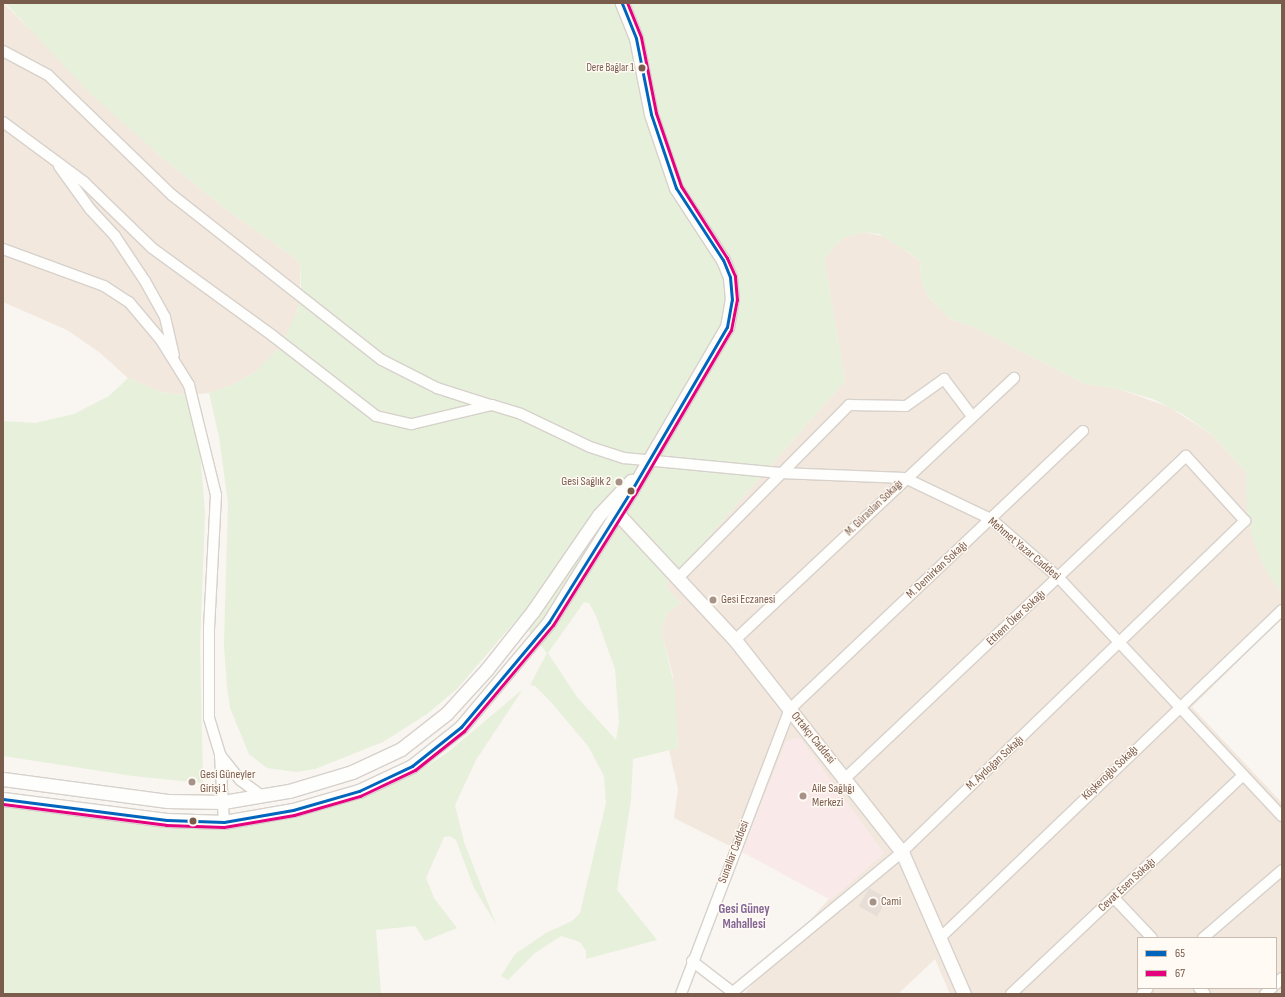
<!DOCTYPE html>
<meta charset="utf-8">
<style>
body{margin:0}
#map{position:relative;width:1285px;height:997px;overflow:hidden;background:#f9f5f0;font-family:"Sofia Sans Condensed",sans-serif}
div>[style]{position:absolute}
.residential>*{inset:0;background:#f2e8de}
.medical>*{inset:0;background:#fae9e9}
.green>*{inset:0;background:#e7f0db}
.building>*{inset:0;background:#e6ded7;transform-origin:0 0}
.roads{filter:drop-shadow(1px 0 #d7d1cb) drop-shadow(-1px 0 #d7d1cb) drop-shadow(0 1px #d7d1cb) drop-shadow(0 -1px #d7d1cb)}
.minor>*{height:10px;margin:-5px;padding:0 5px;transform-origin:5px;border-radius:5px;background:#fefefd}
.tertiary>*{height:13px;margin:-6.5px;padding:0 6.5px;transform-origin:6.5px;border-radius:6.5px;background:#fefefd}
.bus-1>*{height:3px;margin:-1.5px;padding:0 1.5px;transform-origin:1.5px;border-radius:1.5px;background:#0065bd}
.bus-2>*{height:3px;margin:-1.5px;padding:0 1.5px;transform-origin:1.5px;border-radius:1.5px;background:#e5007d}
.dots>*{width:11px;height:11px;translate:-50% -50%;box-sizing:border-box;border:2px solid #fffaf3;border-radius:50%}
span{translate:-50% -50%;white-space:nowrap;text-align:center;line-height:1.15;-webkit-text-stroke:3px #fffaf3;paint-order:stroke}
.bus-label{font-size:11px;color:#7a5c4d}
.right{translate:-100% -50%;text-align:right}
.poi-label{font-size:12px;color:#7a5c4d}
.left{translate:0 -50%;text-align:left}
.street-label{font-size:12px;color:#7a5c4d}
.neighbourhood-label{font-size:13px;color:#846695;font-weight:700}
.frame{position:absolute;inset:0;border:4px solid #7a5c4d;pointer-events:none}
.legend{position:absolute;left:1137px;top:937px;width:140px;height:52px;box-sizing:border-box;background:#fffaf3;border:1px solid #cabbb1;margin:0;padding:5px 7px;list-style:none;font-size:12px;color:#7a5c4d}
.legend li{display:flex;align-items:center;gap:8px;height:20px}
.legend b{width:20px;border:1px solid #cabbb1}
</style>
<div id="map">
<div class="residential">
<div style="clip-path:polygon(3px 3px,158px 154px,227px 210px,300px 262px,300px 300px,293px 324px,273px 356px,254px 373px,232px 385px,209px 393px,185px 395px,161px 392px,128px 378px,99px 352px,67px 330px,3px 302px)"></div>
<div style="clip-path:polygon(evenodd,864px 232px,886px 237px,920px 261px,921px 279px,927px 295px,950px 319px,974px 327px,1085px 384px,1119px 389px,1169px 407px,1211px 434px,1246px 472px,1250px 527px,1263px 565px,1282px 594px,1282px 618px,1192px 707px,1282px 803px,1282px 994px,950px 994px,935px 959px,898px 994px,744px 994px,829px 899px,884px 853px,787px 740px,742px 852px,674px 818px,678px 789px,669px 750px,678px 748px,673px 676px,661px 631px,667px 613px,681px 603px,665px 586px,845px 381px,824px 258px,843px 238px,864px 232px,1138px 938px,1276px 938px,1276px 988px,1138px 988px,1138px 938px)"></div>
</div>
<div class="medical">
<div style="clip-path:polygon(800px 738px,884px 853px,831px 900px,742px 852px,787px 740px)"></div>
</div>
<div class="green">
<div style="clip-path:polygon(evenodd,5px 3px,1282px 3px,1282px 594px,1263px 565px,1253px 540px,1247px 513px,1246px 472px,1211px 434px,1184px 415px,1153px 399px,1119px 389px,1085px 384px,974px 327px,950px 319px,927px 295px,921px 279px,920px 261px,911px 254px,879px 234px,864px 232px,843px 238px,824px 258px,845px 381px,665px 586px,681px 603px,667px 613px,661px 631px,675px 688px,678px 748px,633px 759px,631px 800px,617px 890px,657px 940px,586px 959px,586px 951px,580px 942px,561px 936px,535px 953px,508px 980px,501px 976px,515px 954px,546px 933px,572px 921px,580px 913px,606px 803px,604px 776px,588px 746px,550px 701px,535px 686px,530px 685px,547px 653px,518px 618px,458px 688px,427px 714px,383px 742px,315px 769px,296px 772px,267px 768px,249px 754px,230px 708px,227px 687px,224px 645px,228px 503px,219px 437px,209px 393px,232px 385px,254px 373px,281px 346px,297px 312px,301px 287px,300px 262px,227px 210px,158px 154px,91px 94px,5px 3px,584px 602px,589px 603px,596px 616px,615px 669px,619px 723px,616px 740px,577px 697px,548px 653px,584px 602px)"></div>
<div style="clip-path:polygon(128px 378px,161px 392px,185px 395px,200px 450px,205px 513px,200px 645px,203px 783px,133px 776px,3px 756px,3px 421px,35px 423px,74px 414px,109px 396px)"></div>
<div style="clip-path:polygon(523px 689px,476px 760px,455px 805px,464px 842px,496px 924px,474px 888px,456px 840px,450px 836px,444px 837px,426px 878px,434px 898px,457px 928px,425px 941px,415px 926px,376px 930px,381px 994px,3px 994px,3px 801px,261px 821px,312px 813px,367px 795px,428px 765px,447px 753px)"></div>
</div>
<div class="building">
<div style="left:869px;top:888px;width:21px;height:21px;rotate:29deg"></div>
</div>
<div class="roads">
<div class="minor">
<div style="left:3px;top:51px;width:51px;rotate:28.1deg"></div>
<div style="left:48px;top:75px;width:173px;rotate:44.1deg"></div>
<div style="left:172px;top:195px;width:267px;rotate:38.2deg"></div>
<div style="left:382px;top:360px;width:62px;rotate:27deg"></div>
<div style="left:437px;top:388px;width:56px;rotate:17.8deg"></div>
<div style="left:3px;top:122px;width:101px;rotate:36.5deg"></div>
<div style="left:84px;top:182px;width:95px;rotate:44.1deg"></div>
<div style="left:152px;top:248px;width:150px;rotate:36deg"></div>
<div style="left:273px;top:336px;width:130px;rotate:37.8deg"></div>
<div style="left:376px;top:416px;width:37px;rotate:13deg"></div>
<div style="left:412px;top:424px;width:82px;rotate:-13.4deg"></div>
<div style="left:492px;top:405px;width:30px;rotate:17deg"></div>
<div style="left:521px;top:414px;width:76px;rotate:25.6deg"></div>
<div style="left:590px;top:447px;width:36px;rotate:18deg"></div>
<div style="left:624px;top:458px;width:157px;rotate:5.5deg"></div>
<div style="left:780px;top:473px;width:125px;rotate:2.3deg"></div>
<div style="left:905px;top:478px;width:95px;rotate:25.5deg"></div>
<div style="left:991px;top:519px;width:90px;rotate:40.9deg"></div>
<div style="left:1059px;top:578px;width:326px;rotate:46.9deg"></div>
<div style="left:59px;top:166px;width:53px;rotate:54.2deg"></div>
<div style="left:90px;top:209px;width:37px;rotate:47deg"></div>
<div style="left:115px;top:236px;width:54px;rotate:56.3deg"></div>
<div style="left:145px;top:281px;width:41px;rotate:60.9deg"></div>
<div style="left:165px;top:317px;width:39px;rotate:77deg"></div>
<div style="left:3px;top:249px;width:108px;rotate:20.1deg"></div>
<div style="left:104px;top:286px;width:30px;rotate:33deg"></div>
<div style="left:129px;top:302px;width:50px;rotate:49.9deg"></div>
<div style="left:161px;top:340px;width:53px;rotate:58.1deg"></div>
<div style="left:189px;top:385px;width:113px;rotate:76.2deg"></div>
<div style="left:216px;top:495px;width:133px;rotate:93deg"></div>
<div style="left:209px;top:628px;width:90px;rotate:90deg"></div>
<div style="left:209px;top:718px;width:39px;rotate:73deg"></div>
<div style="left:220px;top:755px;width:67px;rotate:86.6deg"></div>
<div style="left:677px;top:579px;width:245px;rotate:-45.3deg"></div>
<div style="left:849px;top:405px;width:57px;rotate:1deg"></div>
<div style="left:906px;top:406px;width:47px;rotate:-35.4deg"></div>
<div style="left:944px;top:379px;width:46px;rotate:52.9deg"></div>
<div style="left:735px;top:640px;width:383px;rotate:-43.2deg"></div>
<div style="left:220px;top:755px;width:32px;rotate:51deg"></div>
<div style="left:240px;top:780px;width:27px;rotate:36deg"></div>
<div style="left:1114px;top:898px;width:55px;rotate:46.5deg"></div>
<div style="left:941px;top:937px;width:472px;rotate:-43.8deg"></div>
<div style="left:1203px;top:938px;width:104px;rotate:-40.7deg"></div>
<div style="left:692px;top:961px;width:54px;rotate:37.5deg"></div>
<div style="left:1276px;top:984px;width:8px;rotate:-45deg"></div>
<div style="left:1199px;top:988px;width:8px;rotate:45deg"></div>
<div style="left:733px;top:992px;width:219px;rotate:-39.6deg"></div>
<div style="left:902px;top:852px;width:477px;rotate:-44deg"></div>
<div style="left:1245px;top:521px;width:88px;rotate:-132.2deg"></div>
<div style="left:1186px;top:456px;width:469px;rotate:136.6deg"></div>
<div style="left:681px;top:994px;width:305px;rotate:-69.1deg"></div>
<div style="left:790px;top:709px;width:404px;rotate:-43.5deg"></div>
<div style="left:1011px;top:994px;width:319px;rotate:-43.3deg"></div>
<div style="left:1142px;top:994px;width:8px;rotate:-45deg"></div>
<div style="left:1265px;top:994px;width:9px;rotate:-41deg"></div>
</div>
<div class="tertiary">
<div style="left:617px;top:513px;width:173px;rotate:47.1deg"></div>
<div style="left:735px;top:640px;width:270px;rotate:51.8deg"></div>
<div style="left:902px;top:852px;width:155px;rotate:66.4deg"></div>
<div style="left:3px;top:779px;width:166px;rotate:7.6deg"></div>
<div style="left:168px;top:801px;width:55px;rotate:1deg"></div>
<div style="left:223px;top:802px;width:67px;rotate:-9.5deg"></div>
<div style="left:289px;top:791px;width:66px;rotate:-16.8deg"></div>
<div style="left:352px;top:772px;width:54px;rotate:-25.1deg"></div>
<div style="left:401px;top:749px;width:58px;rotate:-38deg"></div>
<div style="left:447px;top:713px;width:59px;rotate:-47.7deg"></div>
<div style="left:487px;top:669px;width:74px;rotate:-51.6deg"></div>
<div style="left:533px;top:611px;width:116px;rotate:-55.5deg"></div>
<div style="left:599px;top:515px;width:47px;rotate:-46.7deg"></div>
<div style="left:3px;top:799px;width:165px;rotate:7.3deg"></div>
<div style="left:167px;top:820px;width:57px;rotate:2deg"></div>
<div style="left:224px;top:822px;width:70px;rotate:-9.9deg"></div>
<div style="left:293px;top:810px;width:69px;rotate:-16.1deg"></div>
<div style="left:359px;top:791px;width:59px;rotate:-25.3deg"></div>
<div style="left:412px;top:766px;width:63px;rotate:-38.5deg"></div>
<div style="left:461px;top:727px;width:137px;rotate:-50deg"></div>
<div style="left:549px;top:622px;width:155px;rotate:-58deg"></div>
<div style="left:631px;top:491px;width:190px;rotate:-59.7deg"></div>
<div style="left:727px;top:327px;width:27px;rotate:-80deg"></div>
<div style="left:732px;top:300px;width:23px;rotate:-95deg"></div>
<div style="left:730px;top:277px;width:18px;rotate:-112deg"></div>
<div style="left:723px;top:260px;width:86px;rotate:-123.1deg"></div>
<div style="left:676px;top:188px;width:78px;rotate:-108.7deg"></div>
<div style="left:651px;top:114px;width:77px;rotate:-101.2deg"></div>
<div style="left:636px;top:38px;width:38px;rotate:-112deg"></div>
</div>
</div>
<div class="bus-1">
<div style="left:3px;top:799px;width:165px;rotate:7.3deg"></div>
<div style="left:167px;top:820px;width:57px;rotate:2deg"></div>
<div style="left:224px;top:822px;width:70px;rotate:-9.9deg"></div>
<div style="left:293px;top:810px;width:69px;rotate:-16.1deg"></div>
<div style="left:359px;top:791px;width:59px;rotate:-25.3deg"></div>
<div style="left:412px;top:766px;width:63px;rotate:-38.5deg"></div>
<div style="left:461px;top:727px;width:137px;rotate:-50deg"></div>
<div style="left:549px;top:622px;width:155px;rotate:-58deg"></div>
<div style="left:631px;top:491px;width:190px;rotate:-59.7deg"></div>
<div style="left:727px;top:327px;width:27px;rotate:-80deg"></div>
<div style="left:732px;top:300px;width:23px;rotate:-95deg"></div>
<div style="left:730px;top:277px;width:18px;rotate:-112deg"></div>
<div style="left:723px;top:260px;width:86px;rotate:-123.1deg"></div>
<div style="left:676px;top:188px;width:78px;rotate:-108.7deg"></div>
<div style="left:651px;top:114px;width:77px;rotate:-101.2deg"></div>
<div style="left:636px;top:38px;width:38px;rotate:-112deg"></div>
</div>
<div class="bus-2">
<div style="left:3px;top:804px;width:164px;rotate:7.3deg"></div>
<div style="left:166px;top:825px;width:58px;rotate:2deg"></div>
<div style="left:224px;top:827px;width:71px;rotate:-9.7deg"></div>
<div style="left:294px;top:815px;width:69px;rotate:-16.1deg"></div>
<div style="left:360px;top:796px;width:61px;rotate:-25.3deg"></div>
<div style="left:415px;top:770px;width:63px;rotate:-38.5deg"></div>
<div style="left:464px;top:731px;width:138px;rotate:-50deg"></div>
<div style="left:553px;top:625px;width:155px;rotate:-58deg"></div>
<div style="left:635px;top:494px;width:190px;rotate:-59.7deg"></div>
<div style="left:731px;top:330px;width:31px;rotate:-79deg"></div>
<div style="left:737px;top:300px;width:24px;rotate:-95deg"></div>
<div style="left:735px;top:276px;width:20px;rotate:-114deg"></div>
<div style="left:727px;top:258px;width:85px;rotate:-122.6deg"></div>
<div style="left:681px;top:186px;width:77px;rotate:-108.9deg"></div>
<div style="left:656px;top:113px;width:77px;rotate:-101.2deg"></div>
<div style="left:641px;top:37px;width:37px;rotate:-112deg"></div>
</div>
<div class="dots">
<div style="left:642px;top:68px;background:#7a5c4d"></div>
<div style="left:619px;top:482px;background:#a69286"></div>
<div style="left:631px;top:491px;background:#7a5c4d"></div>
<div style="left:713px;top:600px;background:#a69286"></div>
<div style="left:192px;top:782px;background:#a69286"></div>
<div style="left:803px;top:796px;background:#a69286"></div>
<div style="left:193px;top:821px;background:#7a5c4d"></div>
<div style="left:873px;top:902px;background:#a69286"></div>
</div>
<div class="bus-label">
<span class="right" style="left:634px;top:68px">Dere Bağlar 1</span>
</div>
<div class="poi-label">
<span class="right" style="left:611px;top:482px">Gesi Sağlık 2</span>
<span class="left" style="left:721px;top:600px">Gesi Eczanesi</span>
<span class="left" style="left:200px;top:782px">Gesi Güneyler<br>Girişi 1</span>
<span class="left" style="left:812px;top:796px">Aile Sağlığı<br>Merkezi</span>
<span class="left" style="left:881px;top:902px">Cami</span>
</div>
<div class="street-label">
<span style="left:874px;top:508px;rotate:-44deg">M. Güraslan Sokağı</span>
<span style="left:1024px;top:549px;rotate:40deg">Mehmet Yazar Caddesi</span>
<span style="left:937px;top:570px;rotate:-43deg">M. Demirkan Sokağı</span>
<span style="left:1016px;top:618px;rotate:-43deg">Ethem Öker Sokağı</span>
<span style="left:813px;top:738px;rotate:51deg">Ortakçı Caddesi</span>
<span style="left:995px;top:763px;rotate:-43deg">M. Aydoğan Sokağı</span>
<span style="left:1110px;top:773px;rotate:-44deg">Köşkeroğlu Sokağı</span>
<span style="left:734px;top:852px;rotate:-69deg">Sunallar Caddesi</span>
<span style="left:1127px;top:885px;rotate:-43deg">Cevat Esen Sokağı</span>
</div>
<div class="neighbourhood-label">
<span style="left:744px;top:917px">Gesi Güney<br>Mahallesi</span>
</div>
<div class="frame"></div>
<ul class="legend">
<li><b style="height:5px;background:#0065bd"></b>65</li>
<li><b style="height:5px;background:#e5007d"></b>67</li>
</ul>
</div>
